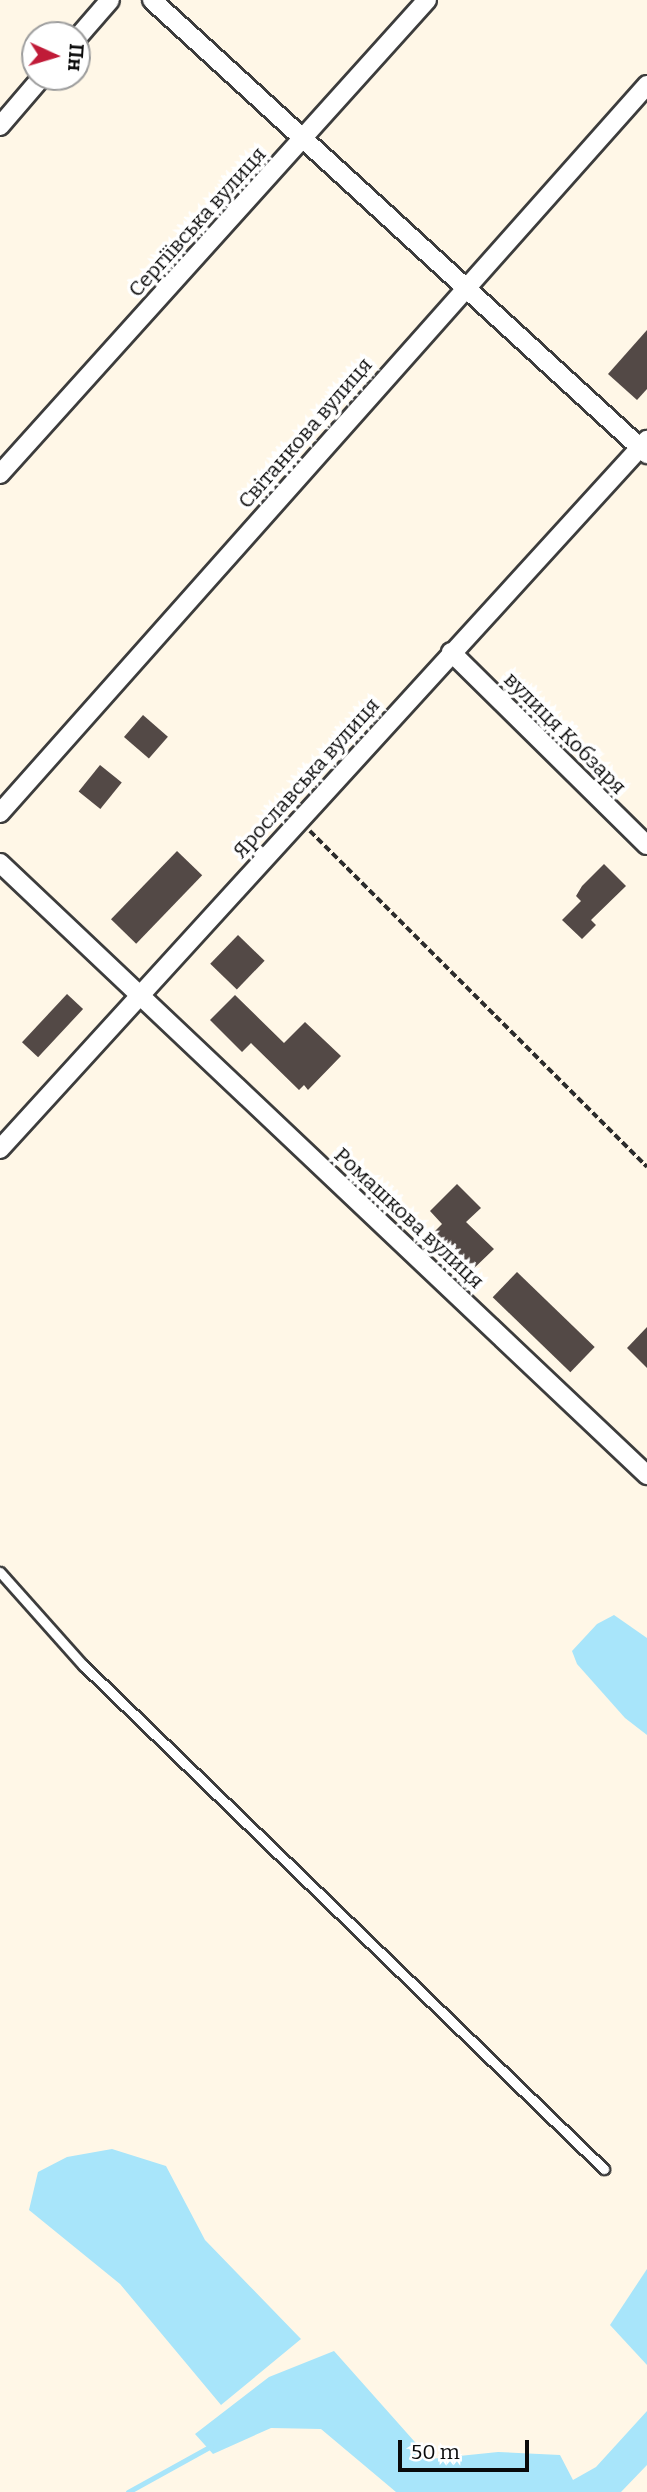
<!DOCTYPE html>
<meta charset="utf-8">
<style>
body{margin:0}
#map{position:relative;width:647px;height:2492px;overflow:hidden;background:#fff7e7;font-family:Bitter,serif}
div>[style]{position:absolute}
.water>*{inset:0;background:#a8e5fa}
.stream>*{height:5px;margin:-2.5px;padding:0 2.5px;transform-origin:2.5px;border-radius:2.5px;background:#a8e5fa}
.building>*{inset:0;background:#534946;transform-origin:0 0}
.path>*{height:3.5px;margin-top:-1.75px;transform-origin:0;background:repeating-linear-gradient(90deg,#2c2c2c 0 7px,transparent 0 10.5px)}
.roads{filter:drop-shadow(2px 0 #3d3d3d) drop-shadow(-2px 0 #3d3d3d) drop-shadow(0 2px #3d3d3d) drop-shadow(0 -2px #3d3d3d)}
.service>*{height:9px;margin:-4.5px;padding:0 4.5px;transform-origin:4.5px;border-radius:4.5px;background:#fff}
.minor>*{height:18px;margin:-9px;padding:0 9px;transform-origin:9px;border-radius:9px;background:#fff}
span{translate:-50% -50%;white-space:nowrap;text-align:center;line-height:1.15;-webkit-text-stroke:7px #fff;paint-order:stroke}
.street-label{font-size:21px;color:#0a0a0a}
.north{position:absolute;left:21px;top:21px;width:70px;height:70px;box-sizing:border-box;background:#fff;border:2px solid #9d9d9d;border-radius:50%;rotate:94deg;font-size:19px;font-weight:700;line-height:28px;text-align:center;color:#0a0a0a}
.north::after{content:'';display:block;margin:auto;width:24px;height:32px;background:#c01b38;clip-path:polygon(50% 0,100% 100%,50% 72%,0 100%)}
.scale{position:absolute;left:398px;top:2440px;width:131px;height:32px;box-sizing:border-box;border:4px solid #0a0a0a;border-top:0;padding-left:9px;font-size:21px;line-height:24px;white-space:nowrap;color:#0a0a0a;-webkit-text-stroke:5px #fff;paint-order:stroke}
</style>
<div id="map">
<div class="water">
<div style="clip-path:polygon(614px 1615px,647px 1638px,647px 1735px,625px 1718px,577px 1664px,572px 1651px,597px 1624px)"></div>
<div style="clip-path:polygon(112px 2149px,166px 2166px,205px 2240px,301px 2339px,221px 2405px,120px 2284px,29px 2210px,38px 2172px,67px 2157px)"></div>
<div style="clip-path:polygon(647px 2269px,647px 2365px,610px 2325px)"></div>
<div style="clip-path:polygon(334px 2351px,430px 2459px,498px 2452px,560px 2455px,573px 2480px,596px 2467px,647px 2411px,647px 2465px,621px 2492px,396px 2492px,321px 2429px,271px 2428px,213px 2454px,195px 2434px,269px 2377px)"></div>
</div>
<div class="stream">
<div style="left:128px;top:2492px;width:95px;rotate:-29deg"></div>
</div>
<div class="building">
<div style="clip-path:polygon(647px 330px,647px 389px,637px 400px,608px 374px)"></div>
<div style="left:143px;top:715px;width:33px;height:29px;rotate:41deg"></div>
<div style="left:100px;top:765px;width:28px;height:34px;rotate:39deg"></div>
<div style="left:177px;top:851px;width:35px;height:95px;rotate:44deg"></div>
<div style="clip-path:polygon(604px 864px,626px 886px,591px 920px,596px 925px,582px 939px,562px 920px,581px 901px,576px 896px,582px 886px)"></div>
<div style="left:238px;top:935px;width:37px;height:40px;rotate:44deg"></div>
<div style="left:67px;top:994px;width:22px;height:66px;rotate:43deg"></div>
<div style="clip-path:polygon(235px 995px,284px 1043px,305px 1022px,341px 1056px,308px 1090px,304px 1085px,299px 1090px,251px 1043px,242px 1052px,210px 1020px)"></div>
<div style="clip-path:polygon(457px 1184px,481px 1208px,466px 1222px,494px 1249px,467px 1275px,433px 1233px,442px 1224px,430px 1211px)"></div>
<div style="left:517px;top:1272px;width:108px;height:35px;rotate:44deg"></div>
<div style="clip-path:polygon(647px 1327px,647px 1368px,627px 1348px)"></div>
</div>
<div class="path">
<div style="left:310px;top:831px;width:476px;rotate:44.9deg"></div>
</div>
<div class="roads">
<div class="service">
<div style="left:0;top:1572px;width:125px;rotate:48.3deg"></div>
<div style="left:83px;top:1665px;width:725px;rotate:44.05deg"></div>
</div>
<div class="minor">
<div style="left:152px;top:0;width:672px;rotate:42.53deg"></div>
<div style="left:77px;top:38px;width:50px;rotate:-49deg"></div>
<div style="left:0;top:126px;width:65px;rotate:-49.4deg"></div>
<div style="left:0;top:474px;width:638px;rotate:-47.99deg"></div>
<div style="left:451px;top:652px;width:275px;rotate:44.6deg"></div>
<div style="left:0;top:813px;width:974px;rotate:-48.37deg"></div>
<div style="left:0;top:863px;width:891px;rotate:43.41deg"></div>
<div style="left:0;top:1149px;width:960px;rotate:-47.62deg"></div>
</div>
</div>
<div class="street-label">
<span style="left:197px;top:222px;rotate:-48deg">Сергіївська вулиця</span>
<span style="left:305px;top:433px;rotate:-49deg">Світанкова вулиця</span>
<span style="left:565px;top:733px;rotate:45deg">вулиця Кобзаря</span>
<span style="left:306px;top:778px;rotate:-48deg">Ярославська вулиця</span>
<span style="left:409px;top:1218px;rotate:43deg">Ромашкова вулиця</span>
</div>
<div class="north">Пн</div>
<div class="scale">50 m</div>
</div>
